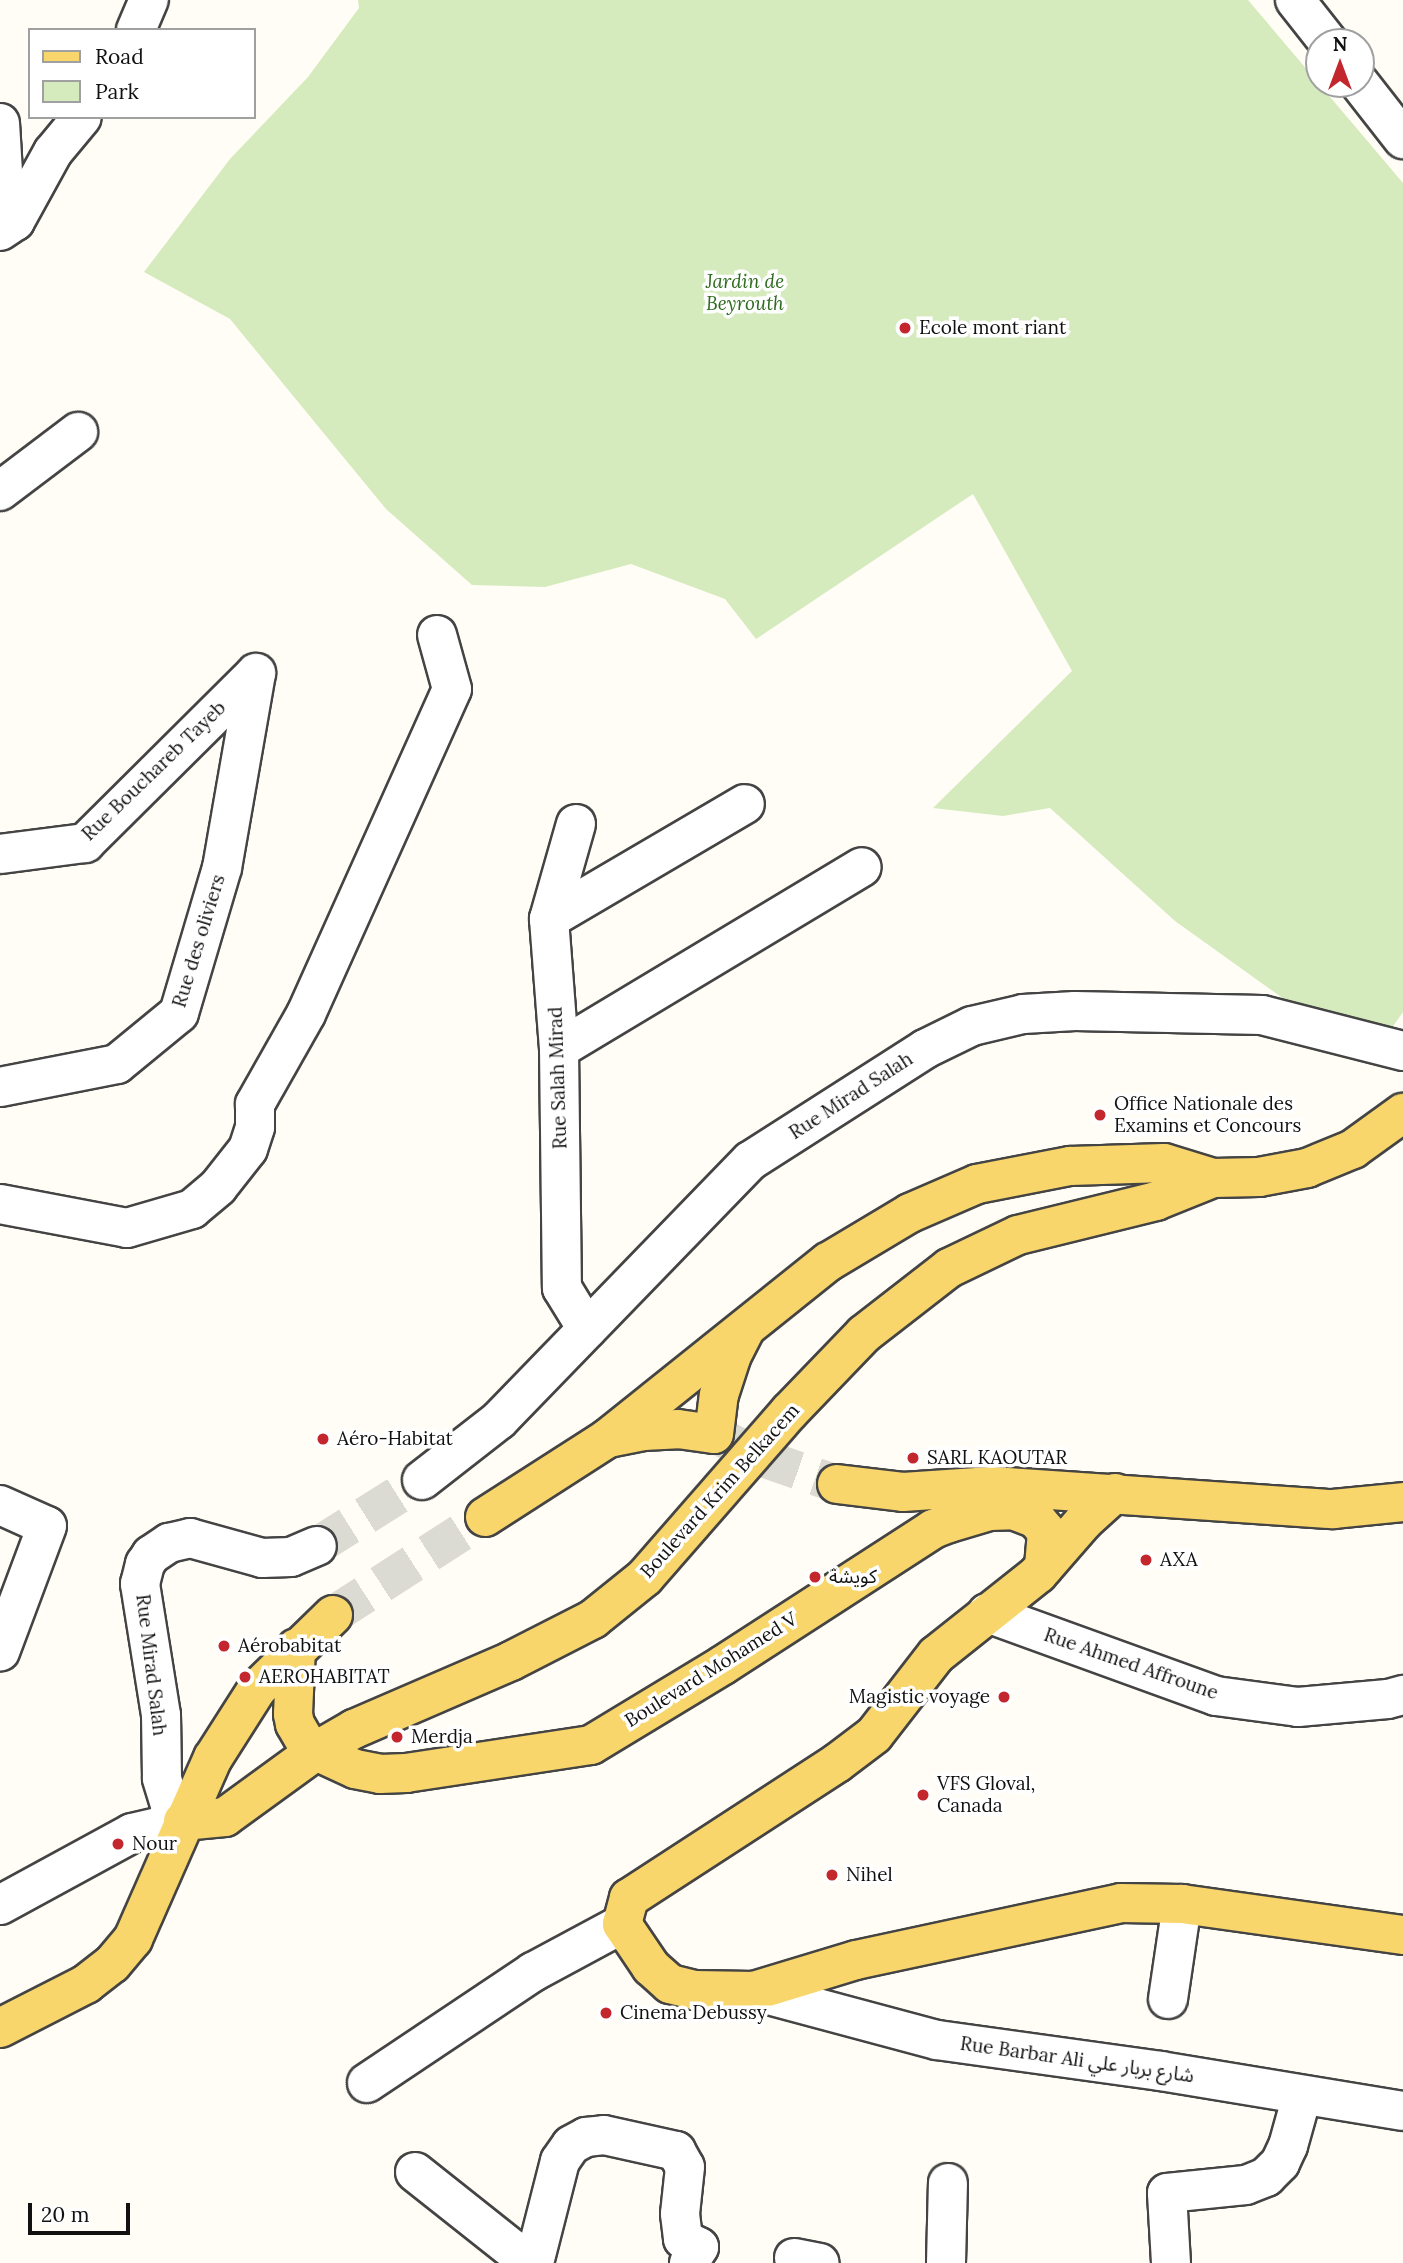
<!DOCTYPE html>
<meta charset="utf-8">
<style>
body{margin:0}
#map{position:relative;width:1403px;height:2263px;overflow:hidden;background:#fffdf5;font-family:Lora,"Noto Sans Arabic",serif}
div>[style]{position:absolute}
.green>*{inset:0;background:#d5ebbd}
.minor-tunnel>*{height:38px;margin-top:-19px;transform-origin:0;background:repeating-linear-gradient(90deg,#dbdad3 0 38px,transparent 0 57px)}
.major-tunnel>*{height:38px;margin-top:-19px;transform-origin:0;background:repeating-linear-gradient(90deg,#dbdad3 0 38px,transparent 0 57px)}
.roads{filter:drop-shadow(2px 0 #444) drop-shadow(-2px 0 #444) drop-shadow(0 2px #444) drop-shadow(0 -2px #444)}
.minor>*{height:38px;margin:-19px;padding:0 19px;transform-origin:19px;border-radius:19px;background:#fff}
.major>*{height:38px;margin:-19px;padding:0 19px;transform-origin:19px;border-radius:19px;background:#f9d66b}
.dots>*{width:19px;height:19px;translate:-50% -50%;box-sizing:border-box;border:4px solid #fff;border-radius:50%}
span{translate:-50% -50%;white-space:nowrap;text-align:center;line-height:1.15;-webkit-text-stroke:7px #fff;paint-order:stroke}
.park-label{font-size:19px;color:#2f6b1f;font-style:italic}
.poi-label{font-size:19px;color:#111}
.left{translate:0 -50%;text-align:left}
.right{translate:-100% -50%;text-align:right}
.street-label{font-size:19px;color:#111}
.legend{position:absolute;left:28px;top:28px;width:228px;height:91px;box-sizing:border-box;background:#fff;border:2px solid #a0a0a0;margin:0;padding:9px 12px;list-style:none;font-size:21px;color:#111}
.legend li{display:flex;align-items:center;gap:14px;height:35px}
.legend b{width:35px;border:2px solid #a0a0a0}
.north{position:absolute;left:1305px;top:28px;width:70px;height:70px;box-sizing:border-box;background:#fff;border:2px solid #a0a0a0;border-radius:50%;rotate:0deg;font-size:19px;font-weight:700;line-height:28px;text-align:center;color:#111}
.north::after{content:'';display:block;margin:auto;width:24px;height:32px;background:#c4262e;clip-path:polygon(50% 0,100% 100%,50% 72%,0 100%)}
.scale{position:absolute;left:28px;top:2203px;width:102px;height:32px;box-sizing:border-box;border:4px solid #111;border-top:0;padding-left:9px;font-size:21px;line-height:24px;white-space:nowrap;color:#111;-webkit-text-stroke:5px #fff;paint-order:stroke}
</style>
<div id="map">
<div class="green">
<div style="clip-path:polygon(358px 0,1248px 0,1403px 183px,1403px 1012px,1387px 1035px,1284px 999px,1175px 921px,1050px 808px,1003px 816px,933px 808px,1072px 671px,973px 494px,756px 639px,725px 599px,631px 564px,545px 587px,472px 585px,386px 509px,230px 319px,144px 272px,230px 159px,308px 77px,359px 8px)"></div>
</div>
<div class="minor-tunnel">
<div style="left:317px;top:1546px;width:124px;rotate:-32.2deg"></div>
</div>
<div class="major-tunnel">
<div style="left:714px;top:1434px;width:54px;rotate:26.6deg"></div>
<div style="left:762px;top:1458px;width:79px;rotate:19.1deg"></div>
<div style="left:333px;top:1615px;width:181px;rotate:-32.8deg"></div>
</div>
<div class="roads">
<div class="minor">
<div style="left:1295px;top:0;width:53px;rotate:51.8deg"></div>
<div style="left:136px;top:30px;width:33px;rotate:-67deg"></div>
<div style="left:1360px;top:84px;width:70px;rotate:52deg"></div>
<div style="left:0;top:123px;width:65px;rotate:86.5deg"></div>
<div style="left:4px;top:188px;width:35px;rotate:72deg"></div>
<div style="left:0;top:231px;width:18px;rotate:-34deg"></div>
<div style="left:15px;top:221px;width:79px;rotate:-61.2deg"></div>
<div style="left:53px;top:152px;width:45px;rotate:-50.4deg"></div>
<div style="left:0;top:491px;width:98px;rotate:-37.1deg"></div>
<div style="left:576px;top:824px;width:99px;rotate:105.9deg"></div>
<div style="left:549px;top:919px;width:130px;rotate:85.6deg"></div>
<div style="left:559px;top:1049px;width:239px;rotate:89.3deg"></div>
<div style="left:562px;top:1288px;width:48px;rotate:58.6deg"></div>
<div style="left:0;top:854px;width:86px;rotate:-7.4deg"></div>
<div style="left:85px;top:843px;width:241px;rotate:-44.8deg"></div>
<div style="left:549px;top:919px;width:227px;rotate:-30.4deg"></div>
<div style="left:559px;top:1049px;width:353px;rotate:-31deg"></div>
<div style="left:0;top:1087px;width:119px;rotate:-11.1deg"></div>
<div style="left:117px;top:1064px;width:80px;rotate:-39.4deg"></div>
<div style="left:179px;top:1013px;width:151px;rotate:-73.5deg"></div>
<div style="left:222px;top:868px;width:198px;rotate:-80.1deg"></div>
<div style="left:0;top:1204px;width:129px;rotate:10.7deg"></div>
<div style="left:127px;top:1228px;width:68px;rotate:-16.3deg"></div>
<div style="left:192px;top:1209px;width:34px;rotate:-40deg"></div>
<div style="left:218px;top:1187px;width:48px;rotate:-51.7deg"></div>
<div style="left:248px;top:1149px;width:23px;rotate:-72deg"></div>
<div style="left:255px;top:1127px;width:23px;rotate:-90deg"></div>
<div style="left:255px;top:1104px;width:103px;rotate:-60.5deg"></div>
<div style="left:306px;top:1014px;width:356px;rotate:-65.8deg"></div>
<div style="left:452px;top:689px;width:56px;rotate:-105.5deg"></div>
<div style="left:422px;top:1480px;width:98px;rotate:-37.9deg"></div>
<div style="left:499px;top:1420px;width:361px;rotate:-45.9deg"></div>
<div style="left:750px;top:1161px;width:208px;rotate:-32.6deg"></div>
<div style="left:925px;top:1049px;width:52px;rotate:-26.1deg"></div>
<div style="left:972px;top:1026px;width:52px;rotate:-13.2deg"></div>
<div style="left:1023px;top:1014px;width:52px;rotate:-3.3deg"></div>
<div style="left:1075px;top:1011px;width:187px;rotate:1.2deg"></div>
<div style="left:1262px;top:1015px;width:146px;rotate:14.3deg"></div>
<div style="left:0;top:1505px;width:51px;rotate:24.1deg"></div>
<div style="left:47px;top:1526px;width:134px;rotate:110.5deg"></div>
<div style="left:987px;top:1613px;width:244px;rotate:19.9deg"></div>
<div style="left:1216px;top:1696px;width:83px;rotate:7.6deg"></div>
<div style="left:1298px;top:1707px;width:90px;rotate:-5.1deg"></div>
<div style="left:1388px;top:1699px;width:16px;rotate:-15deg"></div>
<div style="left:0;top:1905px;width:150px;rotate:-28.6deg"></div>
<div style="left:132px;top:1833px;width:52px;rotate:-13.2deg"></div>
<div style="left:183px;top:1821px;width:21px;rotate:-129deg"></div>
<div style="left:170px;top:1805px;width:28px;rotate:-107deg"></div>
<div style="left:162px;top:1778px;width:63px;rotate:-90.9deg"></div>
<div style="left:161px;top:1715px;width:133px;rotate:-99.1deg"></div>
<div style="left:140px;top:1584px;width:21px;rotate:-76deg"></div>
<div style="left:145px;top:1564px;width:11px;rotate:-56deg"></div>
<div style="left:151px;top:1555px;width:22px;rotate:-34deg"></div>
<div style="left:169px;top:1543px;width:22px;rotate:-13deg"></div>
<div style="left:190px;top:1538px;width:75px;rotate:15.5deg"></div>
<div style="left:262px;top:1558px;width:29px;rotate:-2deg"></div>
<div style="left:291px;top:1557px;width:28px;rotate:-23deg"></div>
<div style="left:754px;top:1991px;width:189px;rotate:15deg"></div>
<div style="left:937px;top:2040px;width:226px;rotate:7.9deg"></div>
<div style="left:1161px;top:2071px;width:245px;rotate:9.4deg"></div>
<div style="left:1168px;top:1999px;width:96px;rotate:-81.6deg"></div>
<div style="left:367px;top:2083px;width:200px;rotate:-33.8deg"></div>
<div style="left:533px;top:1972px;width:101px;rotate:-28.3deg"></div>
<div style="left:415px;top:2172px;width:147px;rotate:38.4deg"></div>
<div style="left:794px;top:2258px;width:26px;rotate:11deg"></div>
<div style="left:534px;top:2263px;width:105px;rotate:-75.7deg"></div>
<div style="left:560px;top:2161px;width:19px;rotate:-55deg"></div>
<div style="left:571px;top:2145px;width:17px;rotate:-28deg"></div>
<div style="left:586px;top:2137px;width:18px;rotate:-6deg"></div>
<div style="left:604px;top:2135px;width:74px;rotate:12.5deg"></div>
<div style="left:676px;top:2151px;width:18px;rotate:61deg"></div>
<div style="left:685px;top:2167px;width:47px;rotate:96.1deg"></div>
<div style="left:680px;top:2214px;width:25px;rotate:83deg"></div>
<div style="left:683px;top:2239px;width:18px;rotate:27deg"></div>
<div style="left:699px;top:2247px;width:19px;rotate:122deg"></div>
<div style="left:946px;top:2263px;width:80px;rotate:-88.6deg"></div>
<div style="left:1171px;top:2263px;width:70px;rotate:-93.3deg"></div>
<div style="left:1167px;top:2193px;width:79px;rotate:-5.8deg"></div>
<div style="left:1246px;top:2185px;width:22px;rotate:-22deg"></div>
<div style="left:1266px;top:2177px;width:20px;rotate:-45deg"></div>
<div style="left:1280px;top:2163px;width:19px;rotate:-65deg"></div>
<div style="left:1288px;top:2146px;width:52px;rotate:-74.4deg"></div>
</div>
<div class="major">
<div style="left:608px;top:1438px;width:36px;rotate:-11deg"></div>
<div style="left:643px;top:1431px;width:35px;rotate:-3deg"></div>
<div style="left:678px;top:1429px;width:36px;rotate:8deg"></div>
<div style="left:714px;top:1434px;width:39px;rotate:-83deg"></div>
<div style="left:719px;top:1395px;width:40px;rotate:-72deg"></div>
<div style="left:731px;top:1357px;width:30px;rotate:-63deg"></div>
<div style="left:837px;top:1484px;width:66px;rotate:6.9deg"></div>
<div style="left:903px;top:1492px;width:89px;rotate:-3.9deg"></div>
<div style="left:992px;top:1486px;width:342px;rotate:3.9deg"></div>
<div style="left:1333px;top:1509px;width:70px;rotate:-5.7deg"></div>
<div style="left:1115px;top:1493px;width:42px;rotate:137.9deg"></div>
<div style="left:1084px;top:1521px;width:70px;rotate:131deg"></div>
<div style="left:1038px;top:1574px;width:130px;rotate:141.5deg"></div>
<div style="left:936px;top:1655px;width:101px;rotate:127.8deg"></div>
<div style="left:874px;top:1735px;width:46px;rotate:142.9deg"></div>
<div style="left:837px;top:1763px;width:248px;rotate:147deg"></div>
<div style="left:629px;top:1898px;width:27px;rotate:105deg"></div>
<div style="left:622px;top:1924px;width:52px;rotate:56deg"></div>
<div style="left:651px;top:1967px;width:25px;rotate:42deg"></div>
<div style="left:670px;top:1984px;width:25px;rotate:14deg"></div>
<div style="left:694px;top:1990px;width:60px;rotate:1deg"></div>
<div style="left:754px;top:1991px;width:107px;rotate:-16.9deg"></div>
<div style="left:856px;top:1960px;width:271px;rotate:-12.1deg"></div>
<div style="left:1121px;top:1903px;width:61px;rotate:0.9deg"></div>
<div style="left:1182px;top:1904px;width:223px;rotate:8deg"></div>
<div style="left:485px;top:1517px;width:146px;rotate:-32.7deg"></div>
<div style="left:608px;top:1438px;width:282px;rotate:-38.7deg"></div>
<div style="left:828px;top:1262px;width:96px;rotate:-30.9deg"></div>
<div style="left:910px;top:1213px;width:73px;rotate:-23.4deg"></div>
<div style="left:977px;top:1184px;width:95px;rotate:-11deg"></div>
<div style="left:1070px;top:1166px;width:94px;rotate:-1.8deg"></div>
<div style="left:1164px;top:1163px;width:51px;rotate:17deg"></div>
<div style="left:1213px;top:1178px;width:46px;rotate:-1.2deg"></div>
<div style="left:1259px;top:1177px;width:49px;rotate:-10.6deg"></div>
<div style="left:1307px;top:1168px;width:50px;rotate:-22.4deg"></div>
<div style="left:1353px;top:1149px;width:62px;rotate:-35.8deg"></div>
<div style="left:296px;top:1648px;width:66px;rotate:92.6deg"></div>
<div style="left:293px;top:1714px;width:10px;rotate:79deg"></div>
<div style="left:295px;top:1724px;width:20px;rotate:60deg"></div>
<div style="left:305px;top:1741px;width:15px;rotate:42deg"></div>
<div style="left:316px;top:1751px;width:43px;rotate:24.8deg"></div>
<div style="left:355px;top:1769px;width:25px;rotate:11deg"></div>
<div style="left:380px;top:1774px;width:26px;rotate:-2deg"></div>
<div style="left:406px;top:1773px;width:187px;rotate:-8.6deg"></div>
<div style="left:591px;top:1745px;width:154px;rotate:-31.2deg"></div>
<div style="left:723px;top:1665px;width:250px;rotate:-32.9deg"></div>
<div style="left:933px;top:1529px;width:17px;rotate:-21deg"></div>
<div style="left:949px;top:1523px;width:42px;rotate:-16.7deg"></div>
<div style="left:989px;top:1511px;width:24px;rotate:-2deg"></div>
<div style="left:1013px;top:1510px;width:25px;rotate:21deg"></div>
<div style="left:1036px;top:1519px;width:17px;rotate:50deg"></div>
<div style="left:1047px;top:1532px;width:35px;rotate:95deg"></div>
<div style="left:183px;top:1821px;width:42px;rotate:-5.4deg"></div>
<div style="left:225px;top:1817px;width:112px;rotate:-36deg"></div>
<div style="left:316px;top:1751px;width:44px;rotate:-30.1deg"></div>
<div style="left:354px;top:1729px;width:171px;rotate:-23.4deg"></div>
<div style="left:511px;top:1661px;width:92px;rotate:-27.1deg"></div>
<div style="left:593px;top:1619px;width:67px;rotate:-38.9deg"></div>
<div style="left:645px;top:1577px;width:219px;rotate:-48.9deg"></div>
<div style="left:789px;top:1412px;width:108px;rotate:-46.1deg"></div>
<div style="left:864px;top:1334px;width:108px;rotate:-37.8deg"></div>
<div style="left:949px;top:1268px;width:76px;rotate:-25.6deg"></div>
<div style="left:1018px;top:1235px;width:142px;rotate:-13.8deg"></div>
<div style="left:1156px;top:1201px;width:61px;rotate:-22deg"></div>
<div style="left:0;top:2028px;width:97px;rotate:-27.1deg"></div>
<div style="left:86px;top:1984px;width:33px;rotate:-38deg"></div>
<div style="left:112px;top:1964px;width:33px;rotate:-50deg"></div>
<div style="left:133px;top:1939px;width:198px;rotate:-66.2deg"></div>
<div style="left:213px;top:1758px;width:82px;rotate:-57.5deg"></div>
<div style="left:257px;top:1689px;width:106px;rotate:-44.2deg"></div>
</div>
</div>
<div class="dots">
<div style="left:905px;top:328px;background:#c4262e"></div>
<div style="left:1100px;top:1115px;background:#c4262e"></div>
<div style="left:323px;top:1439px;background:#c4262e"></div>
<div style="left:913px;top:1458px;background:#c4262e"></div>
<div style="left:1146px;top:1560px;background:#c4262e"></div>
<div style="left:815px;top:1577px;background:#c4262e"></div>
<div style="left:224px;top:1646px;background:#c4262e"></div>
<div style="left:245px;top:1677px;background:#c4262e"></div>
<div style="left:1004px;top:1697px;background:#c4262e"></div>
<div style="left:397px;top:1737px;background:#c4262e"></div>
<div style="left:923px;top:1795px;background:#c4262e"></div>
<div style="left:118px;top:1844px;background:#c4262e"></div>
<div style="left:832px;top:1875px;background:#c4262e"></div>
<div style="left:606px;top:2013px;background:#c4262e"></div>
</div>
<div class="park-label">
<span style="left:745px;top:293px">Jardin de<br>Beyrouth</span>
</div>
<div class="poi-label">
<span class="left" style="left:919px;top:328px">Ecole mont riant</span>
<span class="left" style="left:1114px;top:1115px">Office Nationale des<br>Examins et Concours</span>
<span class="left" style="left:337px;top:1439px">Aéro-Habitat</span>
<span class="left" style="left:927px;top:1458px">SARL KAOUTAR</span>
<span class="left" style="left:1160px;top:1560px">AXA</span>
<span class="left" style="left:829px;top:1577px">كويشة</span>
<span class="left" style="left:238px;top:1646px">Aérobabitat</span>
<span class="left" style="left:259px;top:1677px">AEROHABITAT</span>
<span class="right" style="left:990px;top:1697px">Magistic voyage</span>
<span class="left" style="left:411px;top:1737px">Merdja</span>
<span class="left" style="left:937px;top:1795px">VFS Gloval,<br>Canada</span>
<span class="left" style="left:132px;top:1844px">Nour</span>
<span class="left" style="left:846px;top:1875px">Nihel</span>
<span class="left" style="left:620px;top:2013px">Cinema Debussy</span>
</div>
<div class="street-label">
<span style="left:154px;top:771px;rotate:-44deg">Rue Bouchareb Tayeb</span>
<span style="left:199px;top:941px;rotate:-73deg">Rue des oliviers</span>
<span style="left:558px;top:1078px;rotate:-92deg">Rue Salah Mirad</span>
<span style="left:851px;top:1096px;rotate:-33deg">Rue Mirad Salah</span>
<span style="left:720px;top:1491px;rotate:-48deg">Boulevard Krim Belkacem</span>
<span style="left:1131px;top:1664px;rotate:19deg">Rue Ahmed Affroune</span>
<span style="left:151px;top:1665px;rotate:83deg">Rue Mirad Salah</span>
<span style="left:711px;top:1670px;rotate:-32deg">Boulevard Mohamed V</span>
<span style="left:1077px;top:2060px;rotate:8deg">Rue Barbar Ali شارع بربار علي</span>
</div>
<ul class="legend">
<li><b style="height:9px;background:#f9d66b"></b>Road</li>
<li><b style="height:19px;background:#d5ebbd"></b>Park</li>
</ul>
<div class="north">N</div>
<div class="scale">20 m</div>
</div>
